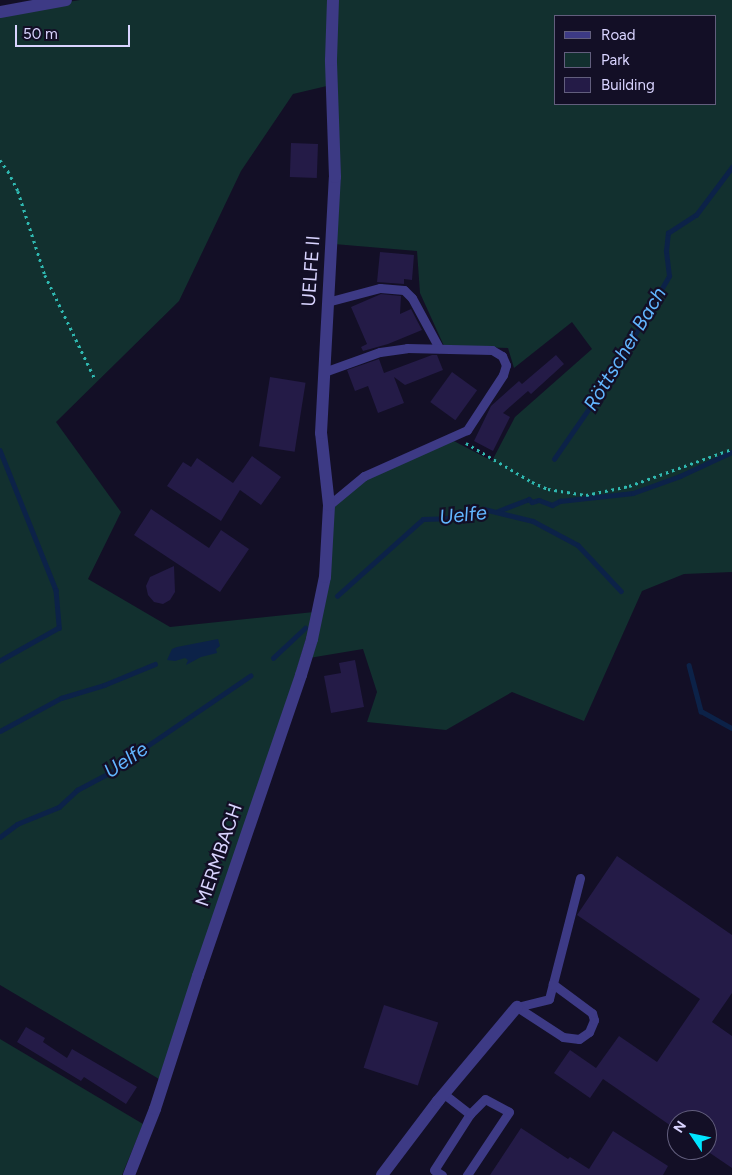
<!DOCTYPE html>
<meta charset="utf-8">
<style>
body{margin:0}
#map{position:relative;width:732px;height:1175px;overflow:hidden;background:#130f26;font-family:Figtree,sans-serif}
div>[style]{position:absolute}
.green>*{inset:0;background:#12302f}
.water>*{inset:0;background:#0c2248}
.stream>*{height:4.5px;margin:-2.25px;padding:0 2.25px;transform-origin:2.25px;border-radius:2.25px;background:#0c2248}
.building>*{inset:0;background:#241b47;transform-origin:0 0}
.path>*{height:2.5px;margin-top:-1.25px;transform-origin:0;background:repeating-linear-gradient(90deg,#2fb8b0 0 2.5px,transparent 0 6.5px)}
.lane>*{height:9px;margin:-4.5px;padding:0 4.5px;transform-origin:4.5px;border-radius:4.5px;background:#3d3a85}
.street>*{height:12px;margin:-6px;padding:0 6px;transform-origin:6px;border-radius:6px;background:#3d3a85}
span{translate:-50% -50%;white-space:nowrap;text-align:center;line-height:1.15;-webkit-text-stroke:4.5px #130f26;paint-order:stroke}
.street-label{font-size:19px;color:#d9d4ff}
.water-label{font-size:20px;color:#62b6ff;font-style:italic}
.legend{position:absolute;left:554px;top:15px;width:162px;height:90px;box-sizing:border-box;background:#130f26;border:1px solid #625e7d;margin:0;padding:6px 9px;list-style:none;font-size:15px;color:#d9d4ff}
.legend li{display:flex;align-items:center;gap:10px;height:25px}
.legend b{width:25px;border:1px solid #625e7d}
.north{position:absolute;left:667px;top:1110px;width:50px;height:50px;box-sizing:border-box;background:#130f26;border:1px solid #625e7d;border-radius:50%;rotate:304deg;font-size:14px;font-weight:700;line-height:20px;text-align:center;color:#d9d4ff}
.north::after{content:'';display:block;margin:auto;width:18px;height:22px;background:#00e5ff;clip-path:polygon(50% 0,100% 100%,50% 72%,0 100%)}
.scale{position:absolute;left:15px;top:25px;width:115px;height:22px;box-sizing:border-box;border:2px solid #d9d4ff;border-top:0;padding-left:6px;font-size:15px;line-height:18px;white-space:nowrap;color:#d9d4ff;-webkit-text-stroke:4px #130f26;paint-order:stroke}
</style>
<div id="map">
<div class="green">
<div style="clip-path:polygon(80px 0,331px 0,331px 85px,293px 94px,241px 171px,179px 301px,56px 422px,121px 512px,88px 579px,170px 627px,314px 612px,282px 719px,159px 1079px,0 985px,0 13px)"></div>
<div style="clip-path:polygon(evenodd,336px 0,732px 0,732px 572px,684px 574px,642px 591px,584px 721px,512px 692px,446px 730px,367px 722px,377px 692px,363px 649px,309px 658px,332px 506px,366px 478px,452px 440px,492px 461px,515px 417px,592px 349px,572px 322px,514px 368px,508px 348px,444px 346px,420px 293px,417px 251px,334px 244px,336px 0,556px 16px,716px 16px,716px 104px,556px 104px,556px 16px)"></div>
<div style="clip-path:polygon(0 1039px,143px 1124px,122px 1175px,0 1175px)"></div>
</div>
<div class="water">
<div style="clip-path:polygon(218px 639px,220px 646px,216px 649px,217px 653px,201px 657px,186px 665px,188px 660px,185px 658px,175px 661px,167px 660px,172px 649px,177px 647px)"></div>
</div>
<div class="stream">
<div style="left:0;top:450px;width:151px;rotate:68.2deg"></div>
<div style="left:56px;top:590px;width:38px;rotate:85deg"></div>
<div style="left:59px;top:628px;width:68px;rotate:150.8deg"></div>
<div style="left:554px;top:459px;width:91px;rotate:-55.3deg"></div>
<div style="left:606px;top:384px;width:125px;rotate:-59.7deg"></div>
<div style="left:669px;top:276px;width:25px;rotate:-97deg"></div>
<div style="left:666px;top:251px;width:18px;rotate:-84deg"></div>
<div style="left:668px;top:233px;width:33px;rotate:-33deg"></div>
<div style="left:696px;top:215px;width:60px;rotate:-53.1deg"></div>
<div style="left:498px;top:511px;width:33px;rotate:-21deg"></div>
<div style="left:529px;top:499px;width:4px;rotate:45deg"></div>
<div style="left:532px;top:502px;width:7px;rotate:-16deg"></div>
<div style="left:539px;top:500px;width:14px;rotate:21deg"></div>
<div style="left:552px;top:505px;width:9px;rotate:-27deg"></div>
<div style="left:560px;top:501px;width:73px;rotate:-6.3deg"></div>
<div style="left:633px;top:493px;width:50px;rotate:-19.9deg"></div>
<div style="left:680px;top:476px;width:57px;rotate:-24.8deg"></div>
<div style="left:337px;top:596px;width:115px;rotate:-41.8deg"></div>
<div style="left:423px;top:519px;width:24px;rotate:-2deg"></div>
<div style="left:447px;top:518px;width:38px;rotate:-14deg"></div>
<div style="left:484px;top:509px;width:50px;rotate:13.8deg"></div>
<div style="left:533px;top:521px;width:51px;rotate:28.1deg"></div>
<div style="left:578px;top:545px;width:63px;rotate:46.9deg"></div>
<div style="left:273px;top:658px;width:44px;rotate:-43.2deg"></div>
<div style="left:689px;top:665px;width:48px;rotate:75.4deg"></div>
<div style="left:701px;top:711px;width:35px;rotate:29deg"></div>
<div style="left:0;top:731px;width:69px;rotate:-28.4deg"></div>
<div style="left:61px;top:698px;width:45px;rotate:-16.8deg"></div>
<div style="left:104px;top:685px;width:55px;rotate:-22.4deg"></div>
<div style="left:0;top:837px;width:21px;rotate:-37deg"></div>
<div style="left:17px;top:824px;width:45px;rotate:-22deg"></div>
<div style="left:59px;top:807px;width:25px;rotate:-43deg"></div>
<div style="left:77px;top:790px;width:62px;rotate:-27.8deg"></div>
<div style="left:132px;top:761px;width:21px;rotate:-45deg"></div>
<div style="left:147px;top:746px;width:125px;rotate:-34.2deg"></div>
</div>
<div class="building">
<div style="left:291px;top:143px;width:27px;height:34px;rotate:2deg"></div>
<div style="clip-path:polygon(380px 252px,414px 255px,412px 280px,404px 279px,404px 284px,377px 282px)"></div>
<div style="clip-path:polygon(381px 294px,401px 296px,400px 314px,411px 309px,422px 330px,388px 344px,363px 351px,361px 347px,367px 344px,351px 307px)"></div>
<div style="clip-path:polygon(432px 355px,437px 355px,443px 370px,405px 385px,394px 377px,404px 403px,378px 413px,368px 386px,355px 391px,347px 370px,379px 359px,384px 373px)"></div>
<div style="clip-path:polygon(556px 355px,564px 364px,531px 394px,528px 391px,503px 413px,510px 417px,493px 451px,474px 441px,491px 406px,519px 381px,522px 384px)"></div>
<div style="left:452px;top:372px;width:31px;height:37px;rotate:36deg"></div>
<div style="left:270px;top:377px;width:36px;height:70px;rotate:9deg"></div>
<div style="clip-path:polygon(252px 456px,281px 477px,261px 505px,240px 490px,221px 521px,167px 486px,183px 462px,191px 467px,197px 458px,233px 483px)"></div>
<div style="clip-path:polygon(151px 509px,209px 548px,221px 530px,249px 549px,220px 592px,134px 535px)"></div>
<div style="clip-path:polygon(174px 566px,175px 592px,170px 600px,163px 604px,154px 602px,148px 595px,146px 586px,150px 577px)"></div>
<div style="clip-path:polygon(355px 660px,364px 707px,331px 713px,324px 676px,341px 673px,339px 663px)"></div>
<div style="clip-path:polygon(617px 856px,732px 935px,732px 993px,712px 1022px,732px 1036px,732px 1168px,707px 1151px,707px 1120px,677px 1120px,677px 1130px,603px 1079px,590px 1098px,554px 1073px,570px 1050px,596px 1068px,619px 1036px,657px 1062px,700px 999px,577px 915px)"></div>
<div style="left:384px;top:1005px;width:57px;height:66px;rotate:18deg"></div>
<div style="clip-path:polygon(26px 1027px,45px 1038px,43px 1042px,67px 1058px,72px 1049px,137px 1087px,126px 1104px,84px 1077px,81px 1081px,17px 1042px)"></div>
<div style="clip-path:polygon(521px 1128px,568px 1159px,570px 1157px,589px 1169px,613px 1131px,668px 1166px,663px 1175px,490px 1175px)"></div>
</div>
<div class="path">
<div style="left:0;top:160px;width:14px;rotate:54deg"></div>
<div style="left:8px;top:171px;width:22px;rotate:63deg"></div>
<div style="left:18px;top:191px;width:88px;rotate:72.2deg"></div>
<div style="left:45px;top:275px;width:115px;rotate:64.3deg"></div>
<div style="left:466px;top:443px;width:77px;rotate:30.6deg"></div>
<div style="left:532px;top:482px;width:17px;rotate:24deg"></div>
<div style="left:548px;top:489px;width:38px;rotate:9deg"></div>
<div style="left:586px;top:495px;width:44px;rotate:-11.8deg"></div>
<div style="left:629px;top:486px;width:109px;rotate:-19.8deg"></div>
</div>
<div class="lane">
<div style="left:327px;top:302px;width:55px;rotate:-14.8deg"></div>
<div style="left:380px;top:288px;width:24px;rotate:5deg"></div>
<div style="left:404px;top:290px;width:11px;rotate:45deg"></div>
<div style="left:412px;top:298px;width:57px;rotate:61.6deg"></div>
<div style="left:324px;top:372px;width:59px;rotate:-19.7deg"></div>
<div style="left:380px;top:352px;width:27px;rotate:-8deg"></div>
<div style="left:407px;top:348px;width:85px;rotate:1.3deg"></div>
<div style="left:492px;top:350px;width:12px;rotate:31deg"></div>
<div style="left:502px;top:356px;width:10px;rotate:66deg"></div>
<div style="left:506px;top:365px;width:10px;rotate:107deg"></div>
<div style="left:503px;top:375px;width:66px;rotate:123.2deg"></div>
<div style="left:467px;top:430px;width:113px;rotate:155.9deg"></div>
<div style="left:364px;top:476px;width:45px;rotate:140.4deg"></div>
<div style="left:517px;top:1007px;width:33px;rotate:-14deg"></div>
<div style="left:549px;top:999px;width:125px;rotate:-75.6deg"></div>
<div style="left:517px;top:1007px;width:55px;rotate:33.1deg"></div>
<div style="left:563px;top:1037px;width:16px;rotate:7deg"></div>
<div style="left:579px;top:1039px;width:12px;rotate:-35deg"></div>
<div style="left:589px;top:1032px;width:13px;rotate:-67deg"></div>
<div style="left:594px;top:1020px;width:7px;rotate:-106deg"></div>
<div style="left:592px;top:1013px;width:49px;rotate:-143.4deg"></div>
<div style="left:444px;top:1094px;width:33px;rotate:38deg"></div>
<div style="left:442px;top:1175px;width:9px;rotate:-148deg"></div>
<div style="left:434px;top:1170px;width:67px;rotate:-57.3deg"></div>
<div style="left:470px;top:1114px;width:21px;rotate:-45deg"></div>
<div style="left:485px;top:1099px;width:27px;rotate:28deg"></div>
<div style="left:509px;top:1112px;width:76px;rotate:123.7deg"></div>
</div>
<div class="street">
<div style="left:0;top:12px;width:67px;rotate:-10.3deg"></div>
<div style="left:129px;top:1175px;width:71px;rotate:-68.5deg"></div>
<div style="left:155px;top:1109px;width:140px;rotate:-72.1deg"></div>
<div style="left:198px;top:976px;width:318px;rotate:-71.1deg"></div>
<div style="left:301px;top:675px;width:38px;rotate:-73deg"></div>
<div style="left:312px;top:639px;width:63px;rotate:-78.2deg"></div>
<div style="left:325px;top:577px;width:72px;rotate:-86.8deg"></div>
<div style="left:329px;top:505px;width:72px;rotate:-96.3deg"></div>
<div style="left:321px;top:433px;width:256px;rotate:-86.9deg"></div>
<div style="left:335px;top:177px;width:117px;rotate:-92deg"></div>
<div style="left:331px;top:60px;width:60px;rotate:-88.1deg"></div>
<div style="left:382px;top:1175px;width:93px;rotate:-52.9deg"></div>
<div style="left:438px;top:1101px;width:123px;rotate:-50deg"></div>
</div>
<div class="street-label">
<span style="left:311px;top:271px;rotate:-86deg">UELFE II</span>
<span style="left:219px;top:855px;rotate:-71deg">MERMBACH</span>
</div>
<div class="water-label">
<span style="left:625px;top:349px;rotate:-59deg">Röttscher Bach</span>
<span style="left:463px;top:515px;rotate:-6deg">Uelfe</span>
<span style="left:126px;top:760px;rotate:-34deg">Uelfe</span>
</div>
<ul class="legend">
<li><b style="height:6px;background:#3d3a85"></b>Road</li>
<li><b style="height:14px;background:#12302f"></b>Park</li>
<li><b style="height:14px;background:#241b47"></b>Building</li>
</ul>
<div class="north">N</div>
<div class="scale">50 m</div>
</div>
